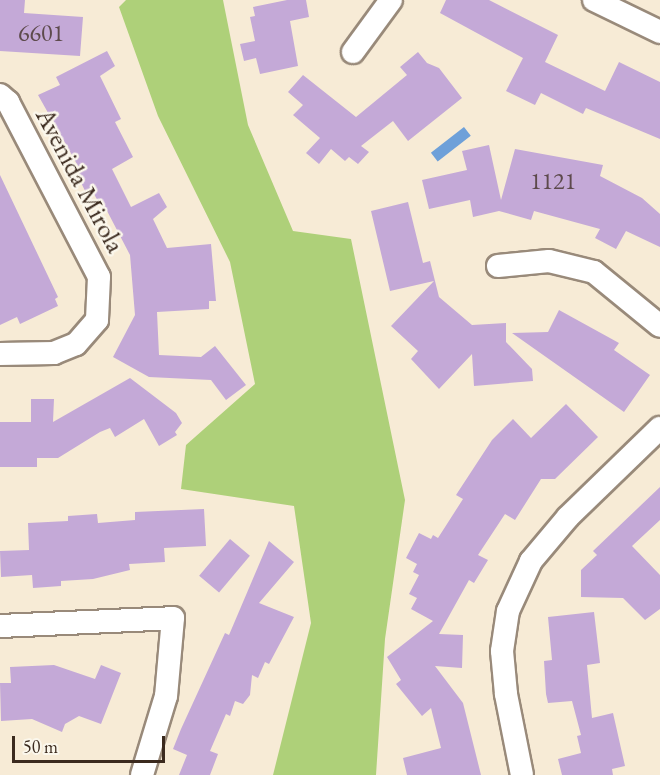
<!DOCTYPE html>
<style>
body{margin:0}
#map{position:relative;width:660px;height:775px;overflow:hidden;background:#f7ebd6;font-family:"EB Garamond",serif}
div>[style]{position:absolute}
.green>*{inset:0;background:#aed079}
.water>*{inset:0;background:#6ea0d9;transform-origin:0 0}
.building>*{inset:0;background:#c4a9d7;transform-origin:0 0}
.roads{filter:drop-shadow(2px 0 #998a7a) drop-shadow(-2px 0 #998a7a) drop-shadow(0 2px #998a7a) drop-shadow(0 -2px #998a7a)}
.minor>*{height:22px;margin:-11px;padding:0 11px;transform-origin:11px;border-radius:11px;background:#fff}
span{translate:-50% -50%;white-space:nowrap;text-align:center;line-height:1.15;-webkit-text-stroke:5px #fbf7ec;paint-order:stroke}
.number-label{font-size:24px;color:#5d4a4c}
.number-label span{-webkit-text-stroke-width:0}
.street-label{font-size:27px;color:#3b2a1e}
.scale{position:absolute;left:12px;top:736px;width:153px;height:27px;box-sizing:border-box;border:3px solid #3b2a1e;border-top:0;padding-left:8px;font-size:18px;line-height:21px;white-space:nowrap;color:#3b2a1e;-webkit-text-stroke:4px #fbf7ec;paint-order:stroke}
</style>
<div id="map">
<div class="green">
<div style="clip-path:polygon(126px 0,223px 0,248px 125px,293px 231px,351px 239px,405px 500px,385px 639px,376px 775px,273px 775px,311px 623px,294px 506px,181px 489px,186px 445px,255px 384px,230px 262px,158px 116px,119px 7px)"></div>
</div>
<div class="water">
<div style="left:464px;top:127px;width:11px;height:42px;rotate:52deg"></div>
</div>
<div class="building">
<div style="clip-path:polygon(0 0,25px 0,24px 13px,83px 17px,80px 56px,0 51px)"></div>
<div style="clip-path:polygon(287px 0,306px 0,309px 17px,290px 21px,298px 66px,260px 74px,256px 58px,244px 61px,240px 44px,255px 41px,250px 17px,255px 16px,253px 7px)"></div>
<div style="clip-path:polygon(446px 0,489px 0,558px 35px,545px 62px,605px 91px,619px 62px,660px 82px,660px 139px,586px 108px,583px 114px,541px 93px,535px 105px,506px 91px,523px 58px,440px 13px)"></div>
<div style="clip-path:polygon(107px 51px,115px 66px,100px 76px,121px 119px,115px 122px,133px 157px,112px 169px,131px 207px,159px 193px,167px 207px,153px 219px,167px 248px,211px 244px,216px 301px,209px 301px,209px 309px,157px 312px,159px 355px,201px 357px,215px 346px,246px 385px,226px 400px,211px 380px,149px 377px,113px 357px,135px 315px,130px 255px,105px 207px,102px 209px,93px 192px,87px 195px,74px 168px,78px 166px,38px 95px,60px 85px,56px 77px)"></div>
<div style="clip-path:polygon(418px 52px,427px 63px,439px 68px,462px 98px,408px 141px,393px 121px,361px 146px,369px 152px,358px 164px,349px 157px,345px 161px,331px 149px,319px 164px,306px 153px,320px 138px,293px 115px,303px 105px,288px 92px,303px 75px,356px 117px,407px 75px,400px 67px)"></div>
<div style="clip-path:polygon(489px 145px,501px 200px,515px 149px,603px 165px,600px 176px,642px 198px,660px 214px,660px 247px,626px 231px,616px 249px,595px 238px,600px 229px,534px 211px,531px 220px,499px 211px,473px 217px,470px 200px,429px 209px,422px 180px,467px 170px,462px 151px)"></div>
<div style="clip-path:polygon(0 175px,58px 297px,55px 299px,58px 306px,20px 324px,17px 317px,0 325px)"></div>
<div style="clip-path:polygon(408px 202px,423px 263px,430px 261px,439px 297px,472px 325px,506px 323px,506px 342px,532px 369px,533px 381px,474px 386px,472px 354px,439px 389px,411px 359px,418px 351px,391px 326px,434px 281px,390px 291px,371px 211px)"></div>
<div style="clip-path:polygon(559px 310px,619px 343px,614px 350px,650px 375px,624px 412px,512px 333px,548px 332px)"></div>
<div style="clip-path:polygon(130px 378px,176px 413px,182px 423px,175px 432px,177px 435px,159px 446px,144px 419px,115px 437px,110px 428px,100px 432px,58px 458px,37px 458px,37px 467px,0 467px,0 422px,31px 422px,31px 399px,54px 399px,53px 422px)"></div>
<div style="clip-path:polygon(566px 404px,598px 437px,555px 479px,541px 479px,515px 520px,505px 514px,478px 555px,488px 560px,474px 583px,469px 580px,439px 634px,463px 635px,462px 668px,435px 666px,463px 703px,481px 775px,407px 775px,403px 758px,441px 748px,431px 708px,422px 716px,396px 684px,401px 680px,387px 657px,433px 621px,411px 609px,417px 598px,409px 594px,419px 575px,413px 572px,417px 564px,406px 558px,419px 533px,431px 539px,433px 535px,438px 538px,463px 499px,456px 495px,492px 440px,513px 419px,531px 438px)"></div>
<div style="clip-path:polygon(660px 487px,660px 520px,632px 546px,660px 575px,660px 609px,645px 620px,623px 598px,581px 597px,581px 570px,597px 555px,593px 551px)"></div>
<div style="clip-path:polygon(204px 509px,206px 546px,164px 548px,165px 562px,129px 564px,130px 570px,93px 579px,61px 581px,61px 586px,33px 588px,32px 575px,1px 577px,0 551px,29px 550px,28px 523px,68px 521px,68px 516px,97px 514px,98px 523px,135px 520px,135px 512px)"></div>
<div style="left:230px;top:539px;width:26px;height:48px;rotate:40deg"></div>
<div style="clip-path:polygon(269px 541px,294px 562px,259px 603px,294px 617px,269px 664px,265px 662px,258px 678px,252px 675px,250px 695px,243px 704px,235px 701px,230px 716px,226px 714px,210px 751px,218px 754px,210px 775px,179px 775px,187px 755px,173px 749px,181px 729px,225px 633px,229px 635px)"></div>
<div style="clip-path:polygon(594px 612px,600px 663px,587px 665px,592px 718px,613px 713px,625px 766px,612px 769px,613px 775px,562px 775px,558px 759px,581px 753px,577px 736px,581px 735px,572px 701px,548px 703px,546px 694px,544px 661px,552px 660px,548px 617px)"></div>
<div style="clip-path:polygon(54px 665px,95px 679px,101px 665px,121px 673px,101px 724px,79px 716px,65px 724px,62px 732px,32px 719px,1px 721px,0 683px,11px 683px,10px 667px)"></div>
</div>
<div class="roads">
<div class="minor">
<div style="left:594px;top:0;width:73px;rotate:25.9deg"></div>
<div style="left:353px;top:52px;width:64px;rotate:-53.8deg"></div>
<div style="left:0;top:95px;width:11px;rotate:41deg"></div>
<div style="left:8px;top:102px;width:197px;rotate:62.5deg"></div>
<div style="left:99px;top:277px;width:43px;rotate:92.7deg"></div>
<div style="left:97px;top:320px;width:32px;rotate:131deg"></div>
<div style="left:76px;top:344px;width:24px;rotate:158deg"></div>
<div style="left:54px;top:353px;width:54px;rotate:178.9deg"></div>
<div style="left:498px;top:266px;width:51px;rotate:-5.6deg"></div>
<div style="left:549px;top:261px;width:46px;rotate:13.7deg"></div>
<div style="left:594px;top:272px;width:85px;rotate:39.3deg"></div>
<div style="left:0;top:626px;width:173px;rotate:-2.6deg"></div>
<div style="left:173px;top:618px;width:78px;rotate:95.1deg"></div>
<div style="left:166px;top:696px;width:83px;rotate:106.9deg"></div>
<div style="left:522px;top:775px;width:83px;rotate:-101.2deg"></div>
<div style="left:506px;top:694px;width:43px;rotate:-95.3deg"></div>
<div style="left:502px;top:651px;width:40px;rotate:-81.5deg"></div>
<div style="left:508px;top:611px;width:55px;rotate:-65.3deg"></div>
<div style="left:531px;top:561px;width:57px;rotate:-49.9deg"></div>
<div style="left:568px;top:517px;width:128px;rotate:-44.1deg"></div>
</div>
</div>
<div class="number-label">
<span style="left:41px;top:33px">6601</span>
<span style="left:553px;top:181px">1121</span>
</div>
<div class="street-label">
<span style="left:81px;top:180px;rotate:62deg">Avenida Mirola</span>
</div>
<div class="scale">50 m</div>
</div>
